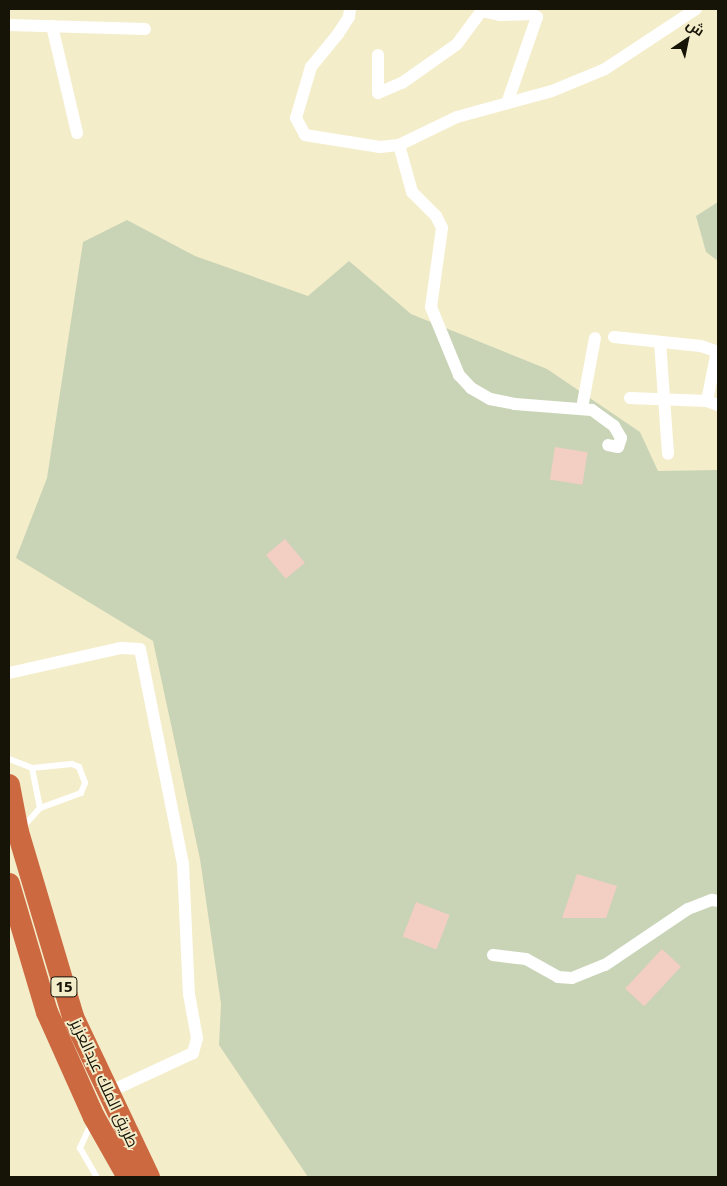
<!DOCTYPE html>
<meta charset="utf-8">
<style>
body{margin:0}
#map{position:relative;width:727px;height:1186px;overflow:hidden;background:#f4edca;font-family:"Noto Sans",Cairo,sans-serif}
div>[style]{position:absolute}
.green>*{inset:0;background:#c9d4b6}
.building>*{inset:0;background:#f3cec2;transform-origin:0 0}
.lane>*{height:6px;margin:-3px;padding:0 3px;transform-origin:3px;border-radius:3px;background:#fff}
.street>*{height:12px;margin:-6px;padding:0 6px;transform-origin:6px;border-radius:6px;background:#fff}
.highway>*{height:22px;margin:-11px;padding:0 11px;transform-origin:11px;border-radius:11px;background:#cc6941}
span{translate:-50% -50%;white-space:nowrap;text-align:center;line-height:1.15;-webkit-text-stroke:4px #f4edca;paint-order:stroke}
.shield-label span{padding:1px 4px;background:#f4edca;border:1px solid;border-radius:4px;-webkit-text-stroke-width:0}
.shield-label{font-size:15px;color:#161307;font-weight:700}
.street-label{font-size:16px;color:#161307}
.frame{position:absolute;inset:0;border:10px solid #161307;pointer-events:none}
.north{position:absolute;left:662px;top:15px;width:50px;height:50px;-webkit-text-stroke:4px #f4edca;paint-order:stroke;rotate:34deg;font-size:14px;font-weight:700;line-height:20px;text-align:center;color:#161307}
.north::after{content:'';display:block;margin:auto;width:18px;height:22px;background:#161307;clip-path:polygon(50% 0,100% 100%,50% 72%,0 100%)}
</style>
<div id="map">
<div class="green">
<div style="clip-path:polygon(718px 202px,718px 261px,706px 252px,696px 216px)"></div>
<div style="clip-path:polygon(127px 220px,195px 256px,308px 296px,349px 261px,411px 314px,547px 369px,640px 432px,658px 471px,718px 470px,718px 1177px,308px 1177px,219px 1045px,221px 1004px,200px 859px,153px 641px,16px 558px,47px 478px,83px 242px)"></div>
</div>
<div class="building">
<div style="left:555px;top:447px;width:33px;height:33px;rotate:9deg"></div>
<div style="left:285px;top:539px;width:31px;height:25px;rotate:50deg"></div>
<div style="clip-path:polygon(577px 874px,617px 886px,606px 918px,562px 918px)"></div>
<div style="left:416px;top:902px;width:36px;height:37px;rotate:21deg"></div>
<div style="left:662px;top:949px;width:26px;height:54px;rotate:43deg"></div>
</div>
<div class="lane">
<div style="left:9px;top:759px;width:25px;rotate:21deg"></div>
<div style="left:32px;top:768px;width:40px;rotate:-5.7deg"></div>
<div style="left:72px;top:764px;width:8px;rotate:23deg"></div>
<div style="left:79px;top:767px;width:17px;rotate:69deg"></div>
<div style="left:85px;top:783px;width:11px;rotate:112deg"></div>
<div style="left:81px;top:793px;width:44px;rotate:159.9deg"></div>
<div style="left:40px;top:808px;width:27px;rotate:132deg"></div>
<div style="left:32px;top:768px;width:41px;rotate:78.7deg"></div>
<div style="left:92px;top:1122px;width:29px;rotate:115deg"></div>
<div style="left:80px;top:1148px;width:34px;rotate:60deg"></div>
</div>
<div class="street">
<div style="left:350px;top:9px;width:8px;rotate:97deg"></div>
<div style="left:349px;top:17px;width:20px;rotate:123deg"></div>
<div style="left:338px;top:34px;width:43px;rotate:129.3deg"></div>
<div style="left:311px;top:67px;width:53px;rotate:106.4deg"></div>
<div style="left:296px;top:118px;width:19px;rotate:62deg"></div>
<div style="left:305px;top:135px;width:76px;rotate:9.1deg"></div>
<div style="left:380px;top:147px;width:19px;rotate:-6deg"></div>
<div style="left:399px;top:145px;width:64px;rotate:-25.8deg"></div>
<div style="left:457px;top:117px;width:98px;rotate:-15.3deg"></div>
<div style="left:552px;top:91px;width:57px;rotate:-22.5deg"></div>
<div style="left:605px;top:69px;width:109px;rotate:-33.4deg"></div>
<div style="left:481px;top:11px;width:19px;rotate:12deg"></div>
<div style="left:500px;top:15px;width:32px;rotate:-2deg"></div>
<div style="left:532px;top:14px;width:6px;rotate:31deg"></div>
<div style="left:537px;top:17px;width:91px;rotate:109.2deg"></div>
<div style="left:9px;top:25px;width:136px;rotate:1.7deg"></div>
<div style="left:52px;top:26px;width:110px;rotate:76.8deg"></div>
<div style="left:378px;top:55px;width:38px;rotate:90deg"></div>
<div style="left:378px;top:93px;width:26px;rotate:-23deg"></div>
<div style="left:402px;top:83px;width:67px;rotate:-35.3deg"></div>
<div style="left:457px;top:44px;width:44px;rotate:-53.4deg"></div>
<div style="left:399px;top:145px;width:49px;rotate:74.5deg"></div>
<div style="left:412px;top:192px;width:34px;rotate:45deg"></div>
<div style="left:436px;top:216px;width:13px;rotate:63deg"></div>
<div style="left:442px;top:228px;width:80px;rotate:97.9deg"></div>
<div style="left:431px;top:307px;width:74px;rotate:67.6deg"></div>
<div style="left:459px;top:375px;width:18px;rotate:47deg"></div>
<div style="left:471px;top:388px;width:22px;rotate:30deg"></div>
<div style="left:490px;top:399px;width:25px;rotate:11deg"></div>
<div style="left:515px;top:404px;width:77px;rotate:4.5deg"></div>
<div style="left:592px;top:410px;width:27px;rotate:36deg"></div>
<div style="left:614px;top:426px;width:14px;rotate:60deg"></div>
<div style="left:621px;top:438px;width:9px;rotate:108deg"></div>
<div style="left:618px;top:447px;width:10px;rotate:-169deg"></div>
<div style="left:614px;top:337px;width:87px;rotate:5.9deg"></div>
<div style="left:701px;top:346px;width:18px;rotate:19deg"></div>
<div style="left:660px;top:342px;width:112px;rotate:85.9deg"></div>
<div style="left:630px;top:398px;width:77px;rotate:2.2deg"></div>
<div style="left:707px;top:401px;width:12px;rotate:20deg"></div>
<div style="left:707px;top:401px;width:51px;rotate:-78.7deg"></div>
<div style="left:582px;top:408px;width:71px;rotate:-79.5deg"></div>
<div style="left:9px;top:673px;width:115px;rotate:-12.6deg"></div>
<div style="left:121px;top:648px;width:19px;rotate:3deg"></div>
<div style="left:140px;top:649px;width:219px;rotate:78.7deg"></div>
<div style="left:183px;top:864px;width:130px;rotate:87.4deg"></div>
<div style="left:189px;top:994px;width:45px;rotate:79.7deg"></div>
<div style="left:197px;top:1038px;width:16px;rotate:105deg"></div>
<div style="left:193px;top:1053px;width:95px;rotate:155.1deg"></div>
<div style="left:493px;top:955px;width:33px;rotate:7deg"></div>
<div style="left:526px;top:959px;width:37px;rotate:29deg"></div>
<div style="left:558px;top:977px;width:14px;rotate:4deg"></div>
<div style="left:572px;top:978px;width:35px;rotate:-22deg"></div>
<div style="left:605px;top:965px;width:100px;rotate:-34deg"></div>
<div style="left:688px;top:909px;width:26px;rotate:-21deg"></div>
<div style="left:712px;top:900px;width:6px;rotate:9deg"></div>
</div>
<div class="highway">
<div style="left:9px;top:785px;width:48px;rotate:79.2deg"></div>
<div style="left:18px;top:832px;width:193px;rotate:73.4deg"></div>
<div style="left:73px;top:1017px;width:177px;rotate:64.6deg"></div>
<div style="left:9px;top:884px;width:134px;rotate:73.5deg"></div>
<div style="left:47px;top:1012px;width:115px;rotate:65.9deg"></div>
<div style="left:94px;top:1117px;width:69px;rotate:60.5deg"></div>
</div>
<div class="shield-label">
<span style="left:64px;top:987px">15</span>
</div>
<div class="street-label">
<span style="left:105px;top:1083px;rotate:65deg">طريق الملك عبدالعزيز</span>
</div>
<div class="frame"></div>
<div class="north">ش</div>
</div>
